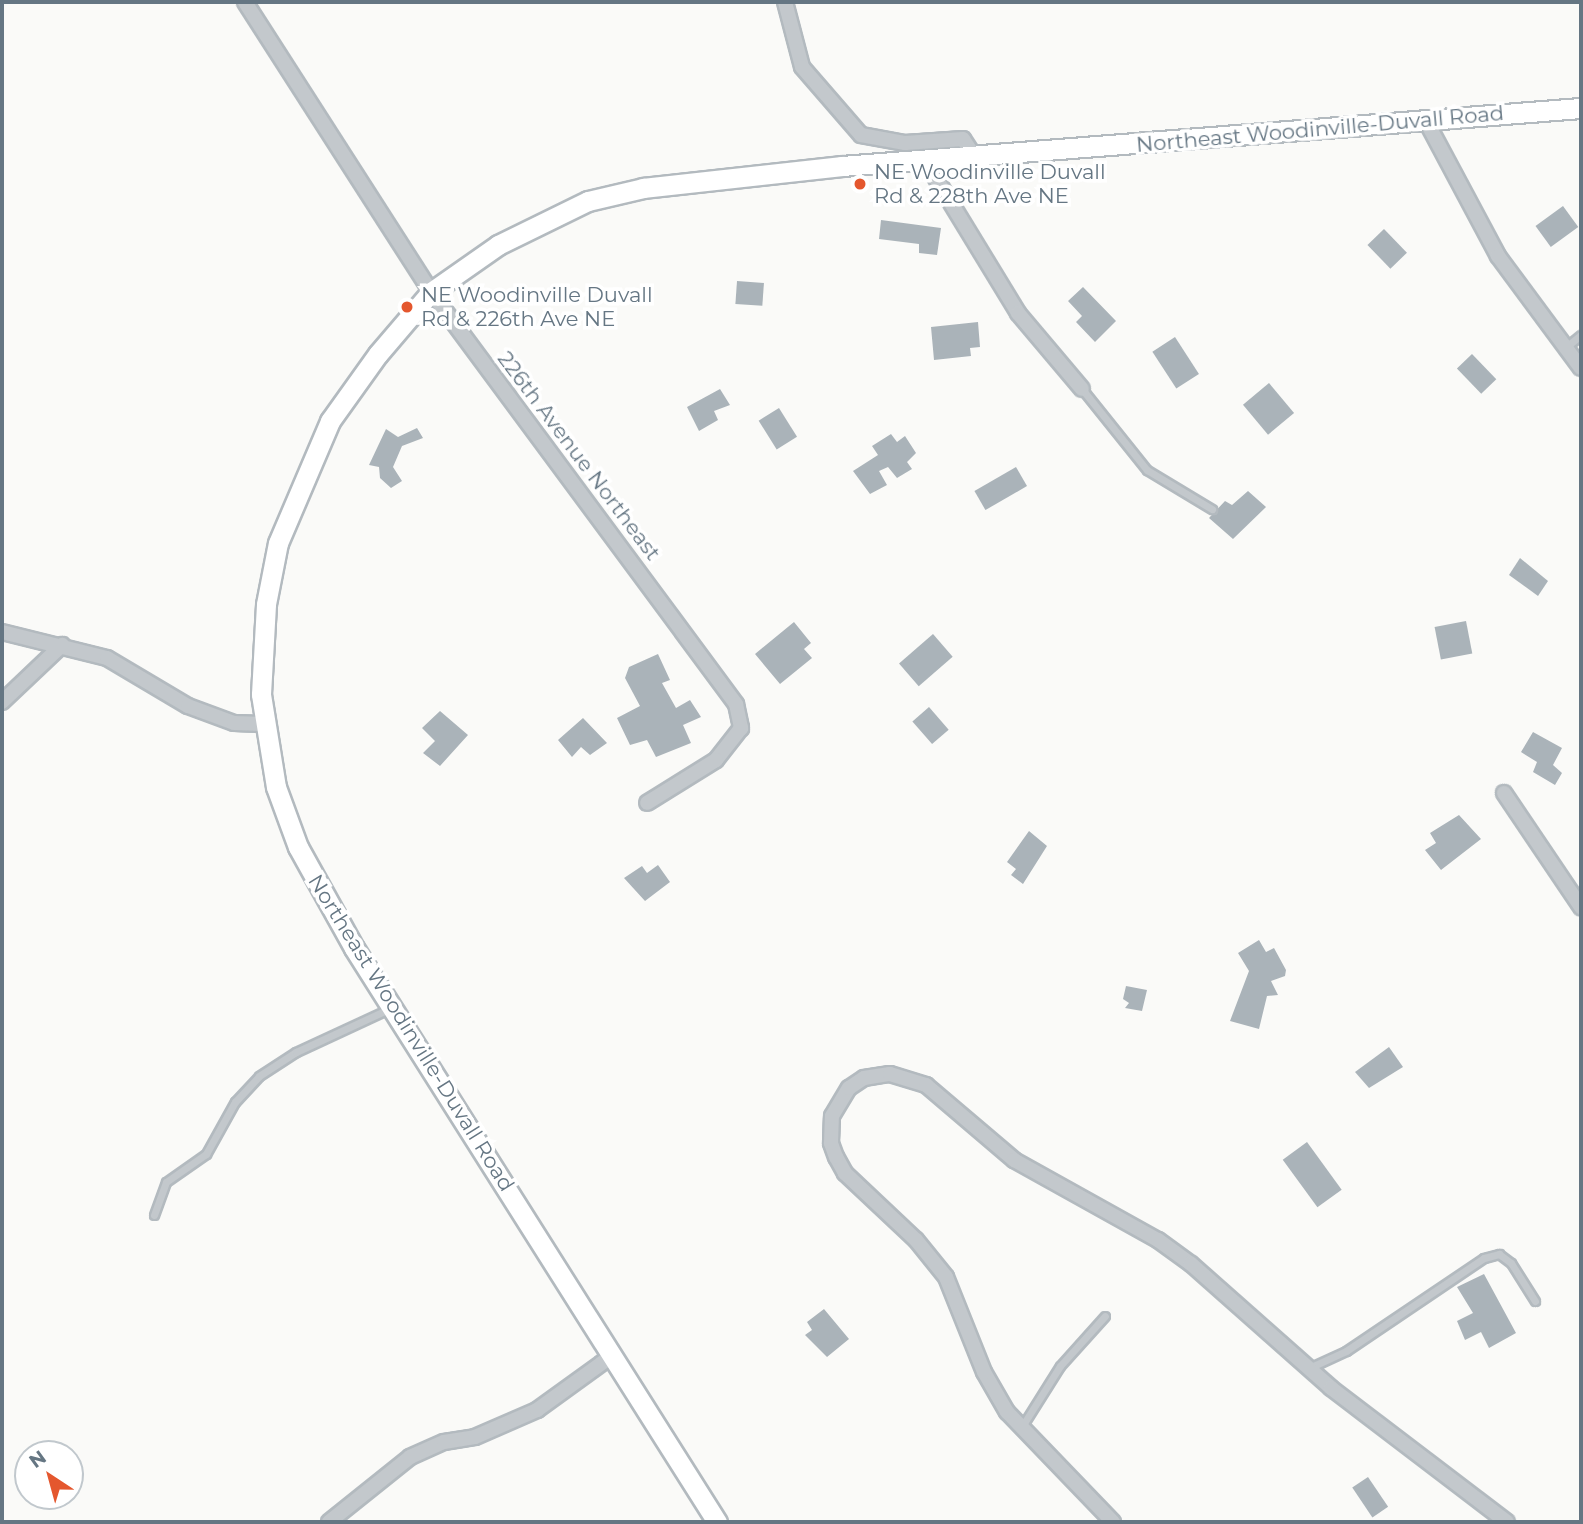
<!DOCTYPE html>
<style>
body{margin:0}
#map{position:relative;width:1583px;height:1524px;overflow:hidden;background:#fafaf8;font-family:Montserrat,sans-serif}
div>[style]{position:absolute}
.building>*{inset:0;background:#aab3b9;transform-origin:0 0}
.roads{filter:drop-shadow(2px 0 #b3babf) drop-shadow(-2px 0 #b3babf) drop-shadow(0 2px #b3babf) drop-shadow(0 -2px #b3babf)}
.lane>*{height:7px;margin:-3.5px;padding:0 3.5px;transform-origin:3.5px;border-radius:3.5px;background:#c3c8cc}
.street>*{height:14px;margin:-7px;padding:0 7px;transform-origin:7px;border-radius:7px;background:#c3c8cc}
.secondary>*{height:19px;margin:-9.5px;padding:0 9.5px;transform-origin:9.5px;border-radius:9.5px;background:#fff}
.dots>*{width:19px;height:19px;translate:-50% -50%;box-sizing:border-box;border:4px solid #fff;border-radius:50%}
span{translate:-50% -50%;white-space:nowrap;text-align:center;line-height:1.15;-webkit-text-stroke:7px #fff;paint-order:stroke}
.street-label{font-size:21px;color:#657683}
.poi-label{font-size:21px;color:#657683}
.left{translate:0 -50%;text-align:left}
.frame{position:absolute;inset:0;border:4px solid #657683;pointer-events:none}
.north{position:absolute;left:14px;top:1440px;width:70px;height:70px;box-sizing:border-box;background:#fff;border:2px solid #c1c8cd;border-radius:50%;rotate:324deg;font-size:19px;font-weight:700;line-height:28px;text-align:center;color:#657683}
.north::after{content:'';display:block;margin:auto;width:24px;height:32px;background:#e4572e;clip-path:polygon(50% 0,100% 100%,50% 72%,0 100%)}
</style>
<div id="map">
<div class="building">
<div style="left:1563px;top:206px;width:26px;height:34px;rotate:54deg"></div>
<div style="clip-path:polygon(881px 220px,941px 228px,937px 255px,919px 253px,919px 244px,879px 239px)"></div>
<div style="left:1384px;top:229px;width:33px;height:23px;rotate:46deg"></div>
<div style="left:737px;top:281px;width:27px;height:23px;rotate:4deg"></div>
<div style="clip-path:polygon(1083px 287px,1116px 321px,1095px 342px,1076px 322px,1082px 316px,1068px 301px)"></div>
<div style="clip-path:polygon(978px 322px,980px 347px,970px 348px,971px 356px,934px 360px,931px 327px)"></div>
<div style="left:1175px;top:337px;width:44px;height:27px;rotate:57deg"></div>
<div style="left:1472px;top:354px;width:35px;height:21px;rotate:46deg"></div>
<div style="left:1269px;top:383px;width:39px;height:34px;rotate:50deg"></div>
<div style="clip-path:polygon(720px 389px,730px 405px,714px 411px,718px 420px,699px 431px,687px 407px)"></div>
<div style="left:779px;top:408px;width:34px;height:24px;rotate:58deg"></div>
<div style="clip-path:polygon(417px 428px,423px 438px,402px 446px,393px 467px,402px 481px,391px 488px,380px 478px,379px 467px,369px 465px,386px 429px,398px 437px)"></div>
<div style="clip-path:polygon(891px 434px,897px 442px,905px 436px,916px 453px,907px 462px,912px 469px,897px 478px,888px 467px,879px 471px,887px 485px,870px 494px,853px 471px,878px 455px,872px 446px)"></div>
<div style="left:1016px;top:467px;width:22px;height:48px;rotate:60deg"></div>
<div style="clip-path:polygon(1248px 491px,1266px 507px,1233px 539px,1209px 518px,1225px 501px,1232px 505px)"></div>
<div style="clip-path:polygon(1520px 558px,1548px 581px,1538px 596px,1509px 575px)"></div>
<div style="left:1466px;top:621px;width:33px;height:32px;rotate:79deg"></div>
<div style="clip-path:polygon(794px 622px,811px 643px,804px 649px,812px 658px,780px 684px,755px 654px)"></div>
<div style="left:933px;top:634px;width:30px;height:45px;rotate:49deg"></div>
<div style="clip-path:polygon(658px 654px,670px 680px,662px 683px,676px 708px,690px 700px,701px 717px,683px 725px,691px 743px,656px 757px,647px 740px,630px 745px,617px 718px,640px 706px,625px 678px,629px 667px)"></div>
<div style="left:929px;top:707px;width:30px;height:22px;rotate:49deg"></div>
<div style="clip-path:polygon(440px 711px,468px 735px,440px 766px,423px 753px,435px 741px,422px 728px)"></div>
<div style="clip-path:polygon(583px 718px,607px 743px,590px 755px,581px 747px,572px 757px,558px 740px)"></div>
<div style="clip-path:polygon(1533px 732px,1562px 748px,1553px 765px,1562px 773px,1555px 785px,1533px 772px,1537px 762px,1521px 752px)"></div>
<div style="clip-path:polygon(1459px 815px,1481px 839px,1441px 870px,1425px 850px,1436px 843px,1430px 833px)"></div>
<div style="clip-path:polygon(1029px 831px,1047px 846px,1023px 884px,1011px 875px,1016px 869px,1007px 862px)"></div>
<div style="clip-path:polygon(658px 865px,670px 882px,645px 901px,624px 878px,642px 866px,647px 873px)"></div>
<div style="clip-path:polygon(1259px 940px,1266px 952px,1274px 948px,1286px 970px,1285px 976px,1271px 981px,1278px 995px,1267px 996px,1259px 1029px,1230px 1021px,1249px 971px,1238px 953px)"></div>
<div style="clip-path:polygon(1126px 986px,1147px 990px,1142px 1011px,1125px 1008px,1129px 1003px,1123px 999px)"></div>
<div style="clip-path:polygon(1389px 1047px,1403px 1067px,1369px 1088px,1355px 1072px)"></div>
<div style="left:1307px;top:1142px;width:59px;height:30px;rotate:54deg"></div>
<div style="clip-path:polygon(1484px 1274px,1516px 1333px,1489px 1348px,1481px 1332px,1465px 1340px,1457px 1321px,1473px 1313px,1457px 1287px)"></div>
<div style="clip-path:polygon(824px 1309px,849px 1339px,827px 1357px,805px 1335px,812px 1330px,807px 1322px)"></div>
<div style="left:1368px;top:1477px;width:36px;height:19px;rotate:56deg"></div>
</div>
<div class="roads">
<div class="lane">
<div style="left:1566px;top:347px;width:19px;rotate:-39deg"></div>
<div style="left:1082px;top:389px;width:104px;rotate:51.3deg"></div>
<div style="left:1147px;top:470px;width:76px;rotate:31deg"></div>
<div style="left:154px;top:1215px;width:35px;rotate:-70deg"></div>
<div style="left:166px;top:1182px;width:49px;rotate:-35deg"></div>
<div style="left:206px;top:1154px;width:60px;rotate:-60.9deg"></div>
<div style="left:235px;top:1102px;width:35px;rotate:-47deg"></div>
<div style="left:259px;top:1076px;width:44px;rotate:-33deg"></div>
<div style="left:296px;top:1052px;width:105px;rotate:-24.9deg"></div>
<div style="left:1309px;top:1368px;width:41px;rotate:-24.7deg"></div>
<div style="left:1346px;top:1351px;width:166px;rotate:-34deg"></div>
<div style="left:1484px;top:1258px;width:16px;rotate:-15deg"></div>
<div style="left:1499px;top:1254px;width:15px;rotate:37deg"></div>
<div style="left:1511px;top:1263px;width:45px;rotate:57.7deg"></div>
<div style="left:1021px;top:1428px;width:73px;rotate:-57.8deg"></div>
<div style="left:1060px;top:1366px;width:67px;rotate:-48deg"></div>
</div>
<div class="street">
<div style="left:245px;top:2px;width:345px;rotate:57.3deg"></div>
<div style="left:431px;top:292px;width:513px;rotate:53.49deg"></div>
<div style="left:736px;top:704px;width:25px;rotate:78deg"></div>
<div style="left:741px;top:728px;width:41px;rotate:128deg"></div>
<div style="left:716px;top:760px;width:81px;rotate:148.1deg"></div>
<div style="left:785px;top:2px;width:67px;rotate:75.3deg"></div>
<div style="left:802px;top:67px;width:90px;rotate:49.1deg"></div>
<div style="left:861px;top:135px;width:45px;rotate:10.3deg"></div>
<div style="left:905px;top:143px;width:58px;rotate:-3.9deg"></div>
<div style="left:963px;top:139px;width:20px;rotate:57deg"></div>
<div style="left:1426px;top:121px;width:153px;rotate:61.9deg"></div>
<div style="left:1498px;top:256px;width:139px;rotate:53.5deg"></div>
<div style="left:926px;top:162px;width:177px;rotate:58.6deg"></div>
<div style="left:1018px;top:313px;width:99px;rotate:49.9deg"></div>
<div style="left:2px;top:632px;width:108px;rotate:13.9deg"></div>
<div style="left:107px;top:658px;width:94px;rotate:30.7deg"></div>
<div style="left:188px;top:706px;width:49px;rotate:20.3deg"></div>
<div style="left:234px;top:723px;width:29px;rotate:2deg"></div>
<div style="left:2px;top:702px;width:83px;rotate:-43.5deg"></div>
<div style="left:1504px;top:793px;width:138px;rotate:56deg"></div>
<div style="left:329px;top:1522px;width:104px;rotate:-38.7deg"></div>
<div style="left:410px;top:1457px;width:37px;rotate:-24deg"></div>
<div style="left:444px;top:1442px;width:31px;rotate:-9deg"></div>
<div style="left:475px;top:1437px;width:68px;rotate:-23.5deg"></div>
<div style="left:537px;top:1410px;width:94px;rotate:-35.9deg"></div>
<div style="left:1113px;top:1522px;width:153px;rotate:-133.9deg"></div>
<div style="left:1007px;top:1412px;width:46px;rotate:-119.9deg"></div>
<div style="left:984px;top:1372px;width:102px;rotate:-111.8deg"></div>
<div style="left:946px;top:1277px;width:48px;rotate:-129deg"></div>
<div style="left:916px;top:1240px;width:98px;rotate:-136.7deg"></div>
<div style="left:845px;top:1173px;width:18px;rotate:-119deg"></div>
<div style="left:836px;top:1157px;width:15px;rotate:-110deg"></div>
<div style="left:831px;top:1143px;width:27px;rotate:-88deg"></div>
<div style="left:832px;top:1116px;width:33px;rotate:-59deg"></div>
<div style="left:849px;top:1088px;width:18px;rotate:-34deg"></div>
<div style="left:864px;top:1078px;width:26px;rotate:-9deg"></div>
<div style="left:890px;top:1074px;width:38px;rotate:17deg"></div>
<div style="left:926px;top:1085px;width:116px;rotate:40.4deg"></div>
<div style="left:1014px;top:1160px;width:165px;rotate:29.1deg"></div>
<div style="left:1158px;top:1240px;width:41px;rotate:36deg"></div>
<div style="left:1191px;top:1264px;width:187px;rotate:41.5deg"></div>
<div style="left:1331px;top:1388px;width:221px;rotate:37.3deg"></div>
</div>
<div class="secondary">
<div style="left:717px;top:1522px;width:679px;rotate:-122.31deg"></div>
<div style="left:354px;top:948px;width:115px;rotate:-119deg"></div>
<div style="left:298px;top:847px;width:64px;rotate:-110.1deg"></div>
<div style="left:276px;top:787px;width:94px;rotate:-99.2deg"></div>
<div style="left:261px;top:694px;width:90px;rotate:-86.8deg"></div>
<div style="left:266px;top:604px;width:62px;rotate:-78.9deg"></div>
<div style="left:278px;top:543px;width:133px;rotate:-66.9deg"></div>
<div style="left:330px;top:421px;width:82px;rotate:-54.4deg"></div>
<div style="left:378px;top:354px;width:82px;rotate:-49.5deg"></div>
<div style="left:431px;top:292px;width:82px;rotate:-35deg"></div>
<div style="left:498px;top:245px;width:100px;rotate:-26.1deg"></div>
<div style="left:588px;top:201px;width:57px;rotate:-13.3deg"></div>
<div style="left:643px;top:188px;width:200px;rotate:-6.3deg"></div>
<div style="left:842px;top:166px;width:741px;rotate:-4.49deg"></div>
</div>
</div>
<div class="dots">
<div style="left:860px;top:184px;background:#e4572e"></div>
<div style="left:407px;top:307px;background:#e4572e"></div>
</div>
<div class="street-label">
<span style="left:1320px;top:129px;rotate:-5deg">Northeast Woodinville-Duvall Road</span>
<span style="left:579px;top:456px;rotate:53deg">226th Avenue Northeast</span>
<span style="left:411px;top:1033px;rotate:58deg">Northeast Woodinville-Duvall Road</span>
</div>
<div class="poi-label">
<span class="left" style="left:874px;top:184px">NE Woodinville Duvall<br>Rd &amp; 228th Ave NE</span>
<span class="left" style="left:421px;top:307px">NE Woodinville Duvall<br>Rd &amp; 226th Ave NE</span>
</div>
<div class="frame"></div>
<div class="north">N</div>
</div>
